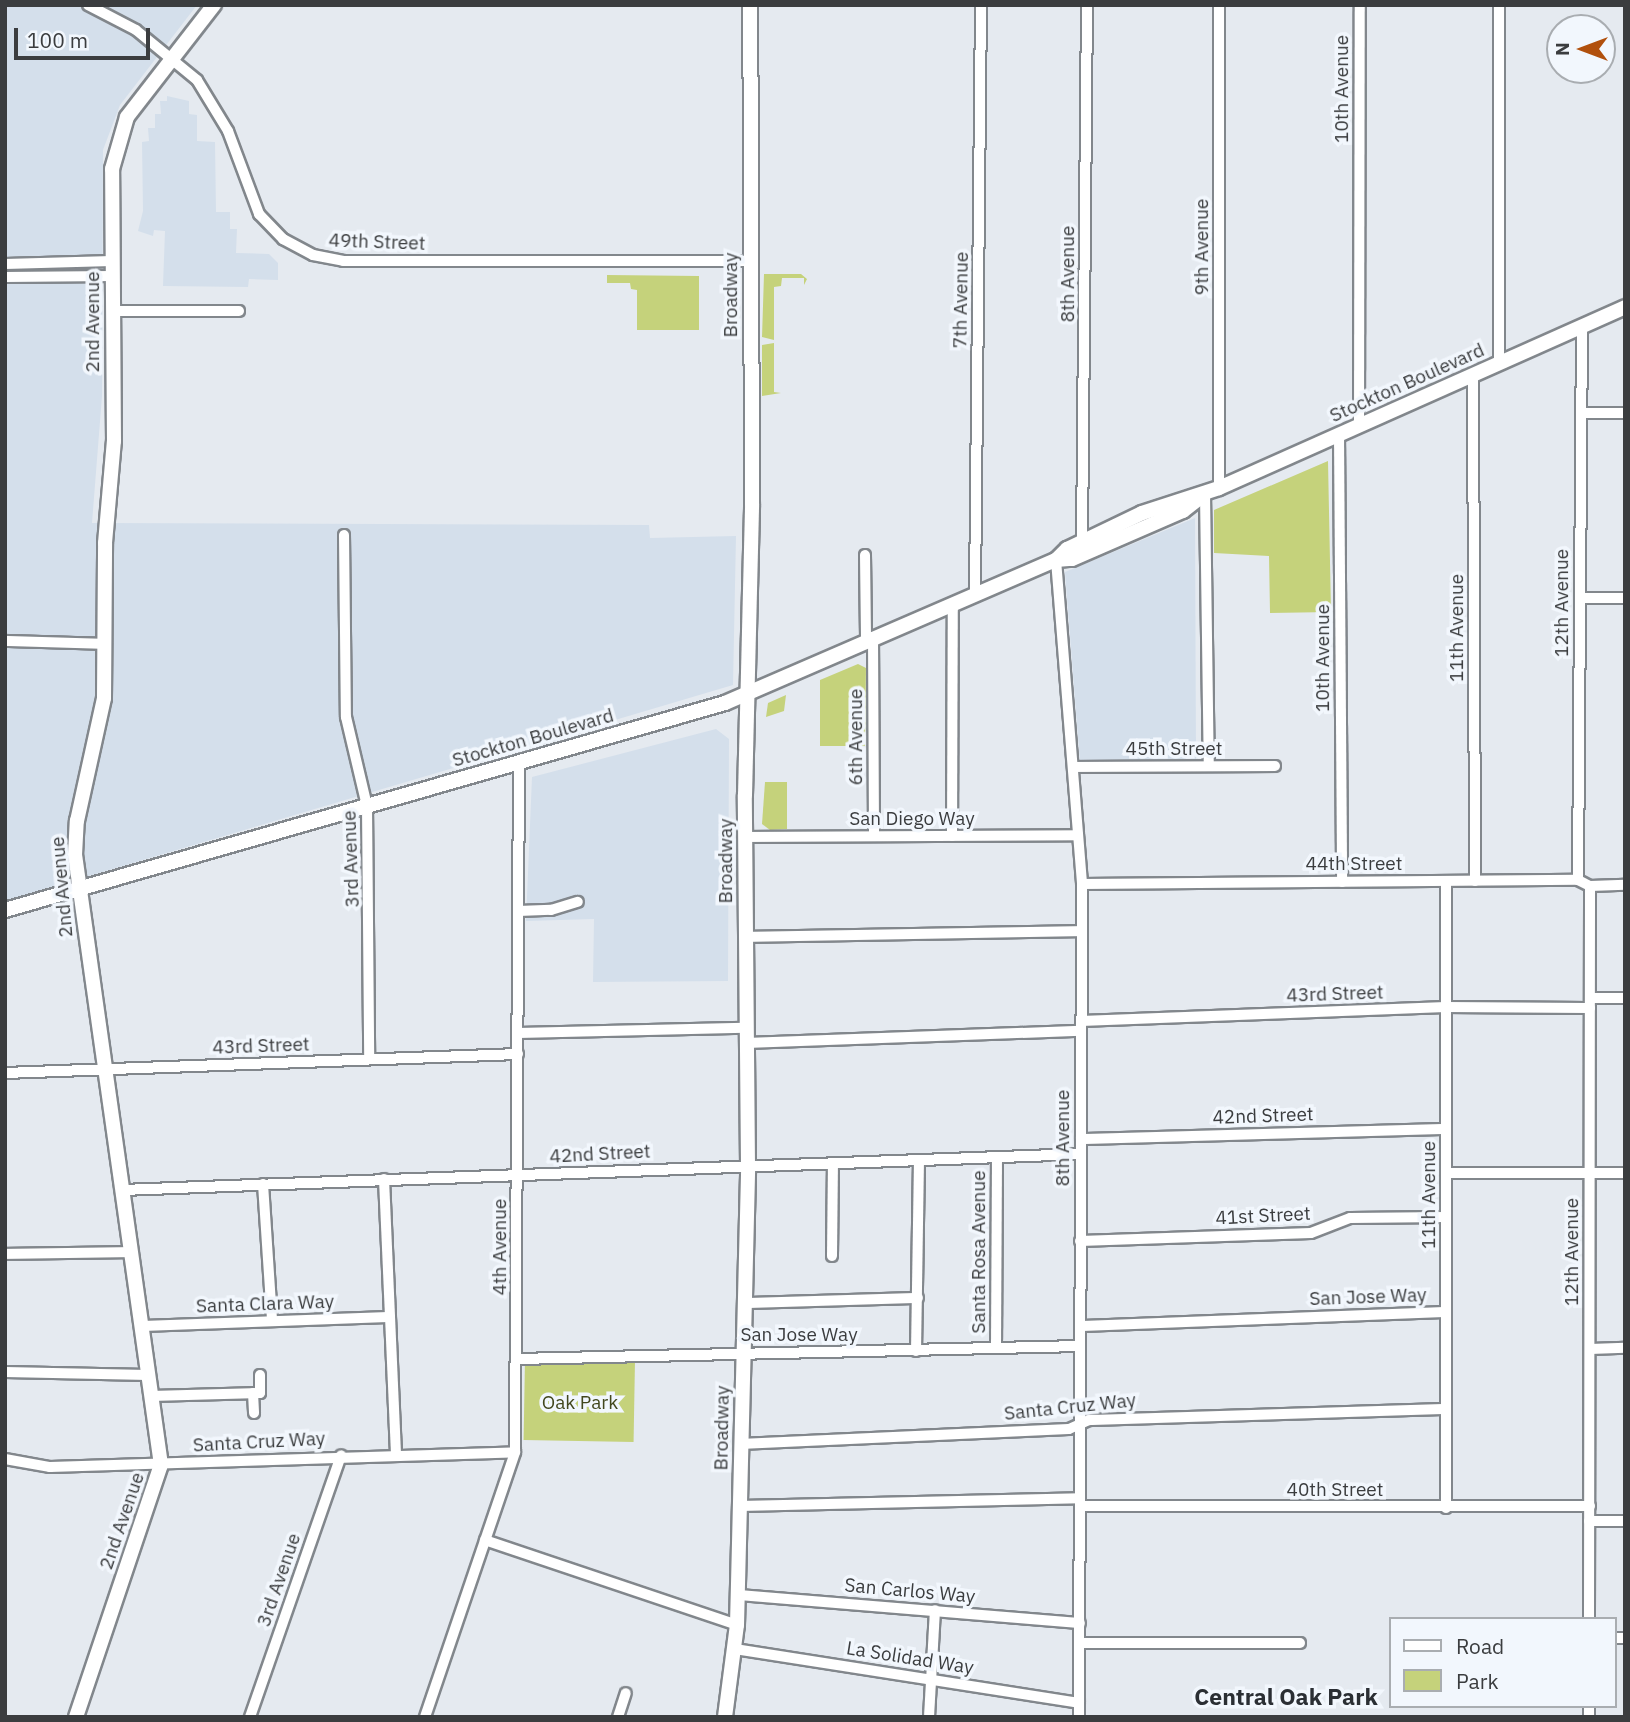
<!DOCTYPE html>
<style>
body{margin:0}
#map{position:relative;width:1630px;height:1722px;overflow:hidden;background:#e5eaf0;font-family:"IBM Plex Sans",sans-serif}
div>[style]{position:absolute}
.built>*{inset:0;background:#d4dfeb}
.green>*{inset:0;background:#c5d27b;transform-origin:0 0}
.roads{filter:drop-shadow(2px 0 #82878c) drop-shadow(-2px 0 #82878c) drop-shadow(0 2px #82878c) drop-shadow(0 -2px #82878c)}
.street>*{height:10px;margin:-5px;padding:0 5px;transform-origin:5px;border-radius:5px;background:#fff}
.secondary>*{height:14px;margin:-7px;padding:0 7px;transform-origin:7px;border-radius:7px;background:#fff}
span{translate:-50% -50%;white-space:nowrap;text-align:center;line-height:1.15;-webkit-text-stroke:7px #f2f7fd;paint-order:stroke}
.street-label{font-size:19px;color:#3b3d3f}
.park-label{font-size:19px;color:#42471d}
.quarter-label{font-size:23px;color:#2b2f34;font-weight:700}
.frame{position:absolute;inset:0;border:7px solid #3b3d3f;pointer-events:none}
.legend{position:absolute;left:1389px;top:1617px;width:228px;height:91px;box-sizing:border-box;background:#f2f7fd;border:2px solid #a9adb1;margin:0;padding:9px 12px;list-style:none;font-size:21px;color:#3b3d3f}
.legend li{display:flex;align-items:center;gap:14px;height:35px}
.legend b{width:35px;border:2px solid #a9adb1}
.north{position:absolute;left:1546px;top:14px;width:70px;height:70px;box-sizing:border-box;background:#f2f7fd;border:2px solid #a9adb1;border-radius:50%;rotate:270deg;font-size:19px;font-weight:700;line-height:28px;text-align:center;color:#3b3d3f}
.north::after{content:'';display:block;margin:auto;width:24px;height:32px;background:#b1500d;clip-path:polygon(50% 0,100% 100%,50% 72%,0 100%)}
.scale{position:absolute;left:14px;top:28px;width:136px;height:32px;box-sizing:border-box;border:4px solid #3b3d3f;border-top:0;padding-left:9px;font-size:21px;line-height:24px;white-space:nowrap;color:#3b3d3f;-webkit-text-stroke:5px #f2f7fd;paint-order:stroke}
</style>
<div id="map">
<div class="built">
<div style="clip-path:polygon(5px 5px,197px 5px,120px 105px,103px 150px,102px 396px,92px 523px,649px 525px,650px 538px,736px 536px,733px 685px,5px 901px)"></div>
<div style="clip-path:polygon(167px 96px,189px 101px,189px 114px,197px 115px,197px 141px,215px 142px,216px 212px,230px 212px,230px 229px,237px 229px,236px 253px,269px 254px,278px 263px,278px 280px,249px 279px,248px 287px,163px 286px,165px 231px,154px 230px,153px 236px,138px 231px,143px 211px,142px 142px,149px 141px,148px 128px,155px 128px,155px 114px,161px 114px,160px 101px,167px 101px)"></div>
<div style="clip-path:polygon(1195px 518px,1196px 759px,1080px 762px,1065px 572px)"></div>
<div style="clip-path:polygon(716px 729px,729px 739px,728px 981px,593px 982px,594px 919px,526px 921px,532px 777px)"></div>
</div>
<div class="green">
<div style="clip-path:polygon(764px 274px,801px 274px,807px 279px,804px 285px,804px 278px,782px 278px,781px 286px,774px 287px,774px 340px,762px 337px)"></div>
<div style="clip-path:polygon(607px 275px,699px 276px,699px 330px,637px 330px,637px 290px,631px 289px,630px 283px,607px 283px)"></div>
<div style="clip-path:polygon(774px 343px,774px 392px,781px 393px,762px 396px,762px 345px)"></div>
<div style="clip-path:polygon(1328px 461px,1331px 612px,1270px 613px,1269px 556px,1214px 553px,1214px 510px)"></div>
<div style="clip-path:polygon(858px 664px,866px 668px,865px 746px,820px 746px,820px 680px)"></div>
<div style="clip-path:polygon(786px 695px,784px 711px,766px 717px,768px 703px)"></div>
<div style="clip-path:polygon(765px 782px,787px 782px,787px 829px,770px 830px,762px 824px)"></div>
<div style="left:635px;top:1360px;width:82px;height:110px;rotate:91deg"></div>
</div>
<div class="roads">
<div class="street">
<div style="left:88px;top:5px;width:54px;rotate:27.5deg"></div>
<div style="left:136px;top:30px;width:79px;rotate:39.3deg"></div>
<div style="left:197px;top:80px;width:60px;rotate:58.7deg"></div>
<div style="left:228px;top:131px;width:89px;rotate:69.5deg"></div>
<div style="left:259px;top:214px;width:35px;rotate:46deg"></div>
<div style="left:283px;top:239px;width:34px;rotate:28deg"></div>
<div style="left:313px;top:255px;width:31px;rotate:11deg"></div>
<div style="left:343px;top:261px;width:406px"></div>
<div style="left:1499px;top:5px;width:358px;rotate:90deg"></div>
<div style="left:5px;top:264px;width:107px;rotate:-1.6deg"></div>
<div style="left:5px;top:277px;width:107px;rotate:-0.5deg"></div>
<div style="left:113px;top:311px;width:126px"></div>
<div style="left:1473px;top:375px;width:506px;rotate:89.77deg"></div>
<div style="left:1582px;top:413px;width:43px"></div>
<div style="left:1359px;top:425px;width:420px;rotate:-89.9deg"></div>
<div style="left:1339px;top:434px;width:448px;rotate:89.6deg"></div>
<div style="left:1219px;top:488px;width:483px;rotate:-90deg"></div>
<div style="left:1205px;top:494px;width:272px;rotate:89.2deg"></div>
<div style="left:344px;top:535px;width:182px;rotate:89.4deg"></div>
<div style="left:346px;top:717px;width:91px;rotate:76.7deg"></div>
<div style="left:367px;top:806px;width:253px;rotate:89.5deg"></div>
<div style="left:1082px;top:542px;width:537px;rotate:-89.47deg"></div>
<div style="left:865px;top:555px;width:87px;rotate:89.3deg"></div>
<div style="left:1056px;top:560px;width:325px;rotate:85.4deg"></div>
<div style="left:1082px;top:884px;width:833px;rotate:90.21deg"></div>
<div style="left:975px;top:595px;width:590px;rotate:-89.42deg"></div>
<div style="left:1580px;top:598px;width:45px"></div>
<div style="left:873px;top:637px;width:199px;rotate:89.7deg"></div>
<div style="left:5px;top:641px;width:99px;rotate:1.7deg"></div>
<div style="left:1073px;top:767px;width:202px;rotate:-0.3deg"></div>
<div style="left:952px;top:836px;width:232px;rotate:-89.8deg"></div>
<div style="left:746px;top:837px;width:332px;rotate:-0.3deg"></div>
<div style="left:1578px;top:880px;width:554px;rotate:-89.59deg"></div>
<div style="left:1082px;top:884px;width:496px;rotate:-0.5deg"></div>
<div style="left:1578px;top:880px;width:13px;rotate:27deg"></div>
<div style="left:1590px;top:886px;width:35px;rotate:-2deg"></div>
<div style="left:518px;top:911px;width:33px;rotate:-2deg"></div>
<div style="left:551px;top:910px;width:28px;rotate:-17deg"></div>
<div style="left:745px;top:937px;width:337px;rotate:-1deg"></div>
<div style="left:1590px;top:998px;width:35px"></div>
<div style="left:1081px;top:1021px;width:365px;rotate:-2.2deg"></div>
<div style="left:1446px;top:1007px;width:144px;rotate:0.4deg"></div>
<div style="left:518px;top:1033px;width:227px;rotate:-1.3deg"></div>
<div style="left:746px;top:1043px;width:335px;rotate:-2.1deg"></div>
<div style="left:5px;top:1073px;width:513px;rotate:-2.12deg"></div>
<div style="left:1081px;top:1139px;width:365px;rotate:-1.6deg"></div>
<div style="left:1446px;top:1173px;width:179px"></div>
<div style="left:384px;top:1179px;width:274px;rotate:87.5deg"></div>
<div style="left:263px;top:1184px;width:137px;rotate:86.2deg"></div>
<div style="left:122px;top:1190px;width:960px;rotate:-2.15deg"></div>
<div style="left:1080px;top:1241px;width:231px;rotate:-2deg"></div>
<div style="left:1311px;top:1233px;width:42px;rotate:-21deg"></div>
<div style="left:1350px;top:1218px;width:96px;rotate:-0.6deg"></div>
<div style="left:5px;top:1254px;width:126px;rotate:-0.9deg"></div>
<div style="left:832px;top:1256px;width:92px;rotate:-89.4deg"></div>
<div style="left:745px;top:1303px;width:173px;rotate:-1.7deg"></div>
<div style="left:141px;top:1326px;width:249px;rotate:-2.1deg"></div>
<div style="left:1081px;top:1326px;width:365px;rotate:-2.2deg"></div>
<div style="left:996px;top:1348px;width:191px;rotate:-89.7deg"></div>
<div style="left:1590px;top:1349px;width:35px;rotate:-2deg"></div>
<div style="left:916px;top:1351px;width:191px;rotate:-89.1deg"></div>
<div style="left:517px;top:1359px;width:563px;rotate:-1.32deg"></div>
<div style="left:5px;top:1372px;width:143px;rotate:1.2deg"></div>
<div style="left:253px;top:1393px;width:20px;rotate:87deg"></div>
<div style="left:151px;top:1396px;width:109px;rotate:-1.6deg"></div>
<div style="left:260px;top:1393px;width:18px;rotate:-90deg"></div>
<div style="left:740px;top:1444px;width:329px;rotate:-2.6deg"></div>
<div style="left:1069px;top:1429px;width:22px;rotate:-24deg"></div>
<div style="left:1089px;top:1420px;width:357px;rotate:-1.8deg"></div>
<div style="left:5px;top:1459px;width:46px;rotate:10.1deg"></div>
<div style="left:50px;top:1467px;width:465px;rotate:-1.8deg"></div>
<div style="left:740px;top:1506px;width:340px;rotate:-1.3deg"></div>
<div style="left:1080px;top:1506px;width:510px"></div>
<div style="left:1446px;top:1508px;width:627px;rotate:-90deg"></div>
<div style="left:1589px;top:1521px;width:36px"></div>
<div style="left:485px;top:1540px;width:266px;rotate:18.6deg"></div>
<div style="left:738px;top:1595px;width:343px;rotate:4.7deg"></div>
<div style="left:1589px;top:1619px;width:733px;rotate:-89.92deg"></div>
<div style="left:1614px;top:1638px;width:11px"></div>
<div style="left:1080px;top:1643px;width:220px"></div>
<div style="left:735px;top:1649px;width:348px;rotate:8.9deg"></div>
<div style="left:250px;top:1717px;width:277px;rotate:-70.8deg"></div>
<div style="left:425px;top:1717px;width:280px;rotate:-71.2deg"></div>
<div style="left:515px;top:1452px;width:690px;rotate:-89.67deg"></div>
<div style="left:618px;top:1717px;width:25px;rotate:-72deg"></div>
<div style="left:929px;top:1717px;width:107px;rotate:-86.8deg"></div>
<div style="left:1589px;top:1717px;width:11px;rotate:-90deg"></div>
</div>
<div class="secondary">
<div style="left:1056px;top:560px;width:16px;rotate:-45deg"></div>
<div style="left:1067px;top:549px;width:83px;rotate:-25.6deg"></div>
<div style="left:1142px;top:513px;width:81px;rotate:-18deg"></div>
<div style="left:1219px;top:488px;width:445px;rotate:-24deg"></div>
<div style="left:5px;top:910px;width:749px;rotate:-16.04deg"></div>
<div style="left:725px;top:703px;width:361px;rotate:-23.4deg"></div>
<div style="left:1056px;top:560px;width:16px;rotate:-4deg"></div>
<div style="left:1072px;top:559px;width:121px;rotate:-23.4deg"></div>
<div style="left:1183px;top:511px;width:28px;rotate:-38deg"></div>
<div style="left:76px;top:1717px;width:266px;rotate:-71.4deg"></div>
<div style="left:161px;top:1465px;width:616px;rotate:-98.02deg"></div>
<div style="left:75px;top:855px;width:34px;rotate:-87deg"></div>
<div style="left:77px;top:821px;width:126px;rotate:-77.6deg"></div>
<div style="left:104px;top:698px;width:155px;rotate:-89.6deg"></div>
<div style="left:105px;top:543px;width:102px;rotate:-85deg"></div>
<div style="left:114px;top:441px;width:272px;rotate:-90.4deg"></div>
<div style="left:112px;top:169px;width:54px;rotate:-73.9deg"></div>
<div style="left:127px;top:117px;width:142px;rotate:-52.2deg"></div>
<div style="left:725px;top:1717px;width:93px;rotate:-82.6deg"></div>
<div style="left:737px;top:1625px;width:460px;rotate:-88.6deg"></div>
<div style="left:748px;top:1165px;width:370px;rotate:-90.5deg"></div>
<div style="left:745px;top:795px;width:291px;rotate:-88.6deg"></div>
<div style="left:752px;top:504px;width:499px;rotate:-90.2deg"></div>
</div>
</div>
<div class="street-label">
<span style="left:1342px;top:89px;rotate:-90deg">10th Avenue</span>
<span style="left:377px;top:242px;rotate:2deg">49th Street</span>
<span style="left:1202px;top:247px;rotate:-90deg">9th Avenue</span>
<span style="left:1068px;top:274px;rotate:-90deg">8th Avenue</span>
<span style="left:731px;top:295px;rotate:-90deg">Broadway</span>
<span style="left:961px;top:300px;rotate:-89deg">7th Avenue</span>
<span style="left:93px;top:322px;rotate:-90deg">2nd Avenue</span>
<span style="left:1407px;top:383px;rotate:-24deg">Stockton Boulevard</span>
<span style="left:1562px;top:603px;rotate:-90deg">12th Avenue</span>
<span style="left:1457px;top:628px;rotate:-90deg">11th Avenue</span>
<span style="left:1323px;top:658px;rotate:-90deg">10th Avenue</span>
<span style="left:856px;top:737px;rotate:-90deg">6th Avenue</span>
<span style="left:533px;top:738px;rotate:-16deg">Stockton Boulevard</span>
<span style="left:1174px;top:749px">45th Street</span>
<span style="left:912px;top:819px">San Diego Way</span>
<span style="left:351px;top:859px;rotate:-92deg">3rd Avenue</span>
<span style="left:726px;top:861px;rotate:-90deg">Broadway</span>
<span style="left:1354px;top:864px">44th Street</span>
<span style="left:62px;top:887px;rotate:-95deg">2nd Avenue</span>
<span style="left:1335px;top:994px;rotate:-2deg">43rd Street</span>
<span style="left:261px;top:1046px;rotate:-2deg">43rd Street</span>
<span style="left:1263px;top:1116px;rotate:-2deg">42nd Street</span>
<span style="left:1063px;top:1138px;rotate:-90deg">8th Avenue</span>
<span style="left:600px;top:1154px;rotate:-3deg">42nd Street</span>
<span style="left:1429px;top:1195px;rotate:-90deg">11th Avenue</span>
<span style="left:1263px;top:1216px;rotate:-3deg">41st Street</span>
<span style="left:500px;top:1247px;rotate:-90deg">4th Avenue</span>
<span style="left:979px;top:1252px;rotate:-90deg">Santa Rosa Avenue</span>
<span style="left:1572px;top:1252px;rotate:-90deg">12th Avenue</span>
<span style="left:1368px;top:1297px;rotate:-2deg">San Jose Way</span>
<span style="left:265px;top:1304px;rotate:-2deg">Santa Clara Way</span>
<span style="left:799px;top:1335px">San Jose Way</span>
<span style="left:1070px;top:1407px;rotate:-6deg">Santa Cruz Way</span>
<span style="left:722px;top:1428px;rotate:-89deg">Broadway</span>
<span style="left:259px;top:1442px;rotate:-3deg">Santa Cruz Way</span>
<span style="left:1335px;top:1490px">40th Street</span>
<span style="left:122px;top:1521px;rotate:-71deg">2nd Avenue</span>
<span style="left:279px;top:1580px;rotate:-71deg">3rd Avenue</span>
<span style="left:910px;top:1591px;rotate:5deg">San Carlos Way</span>
<span style="left:910px;top:1658px;rotate:9deg">La Solidad Way</span>
</div>
<div class="park-label">
<span style="left:580px;top:1403px">Oak Park</span>
</div>
<div class="quarter-label">
<span style="left:1286px;top:1696px">Central Oak Park</span>
</div>
<div class="frame"></div>
<ul class="legend">
<li><b style="height:9px;background:#fff"></b>Road</li>
<li><b style="height:19px;background:#c5d27b"></b>Park</li>
</ul>
<div class="north">N</div>
<div class="scale">100 m</div>
</div>
